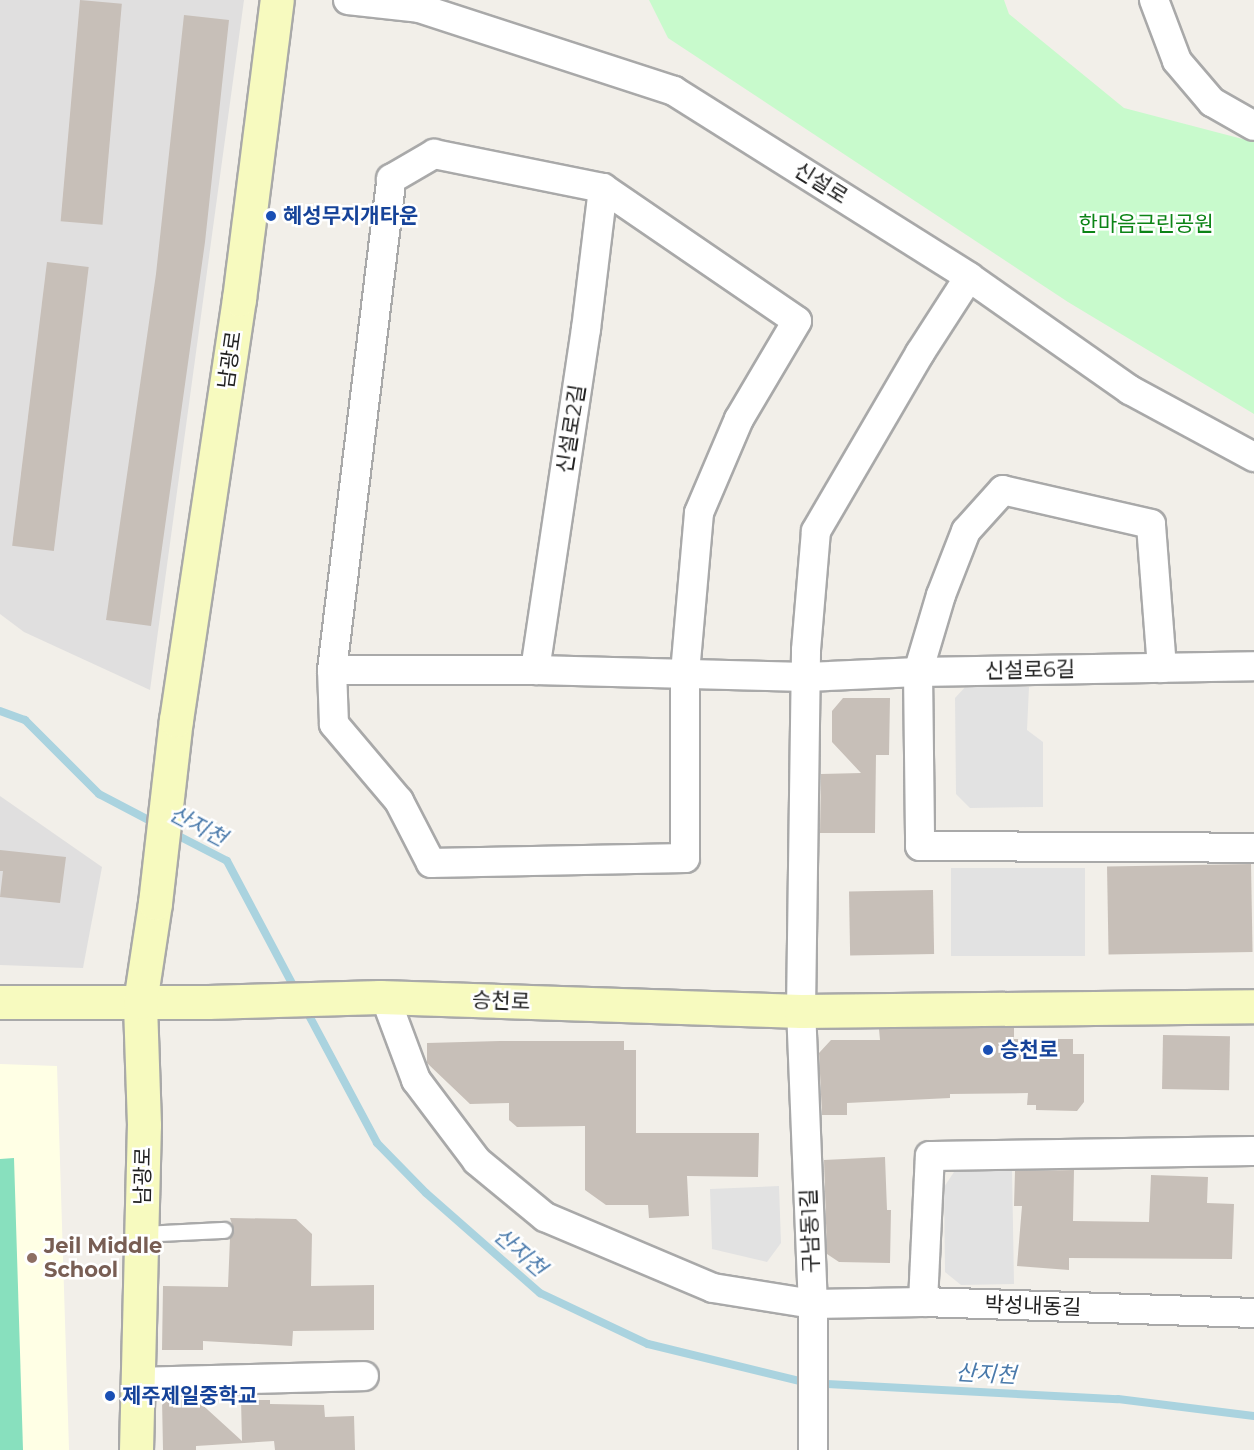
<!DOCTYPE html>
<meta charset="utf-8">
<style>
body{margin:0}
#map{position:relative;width:1254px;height:1450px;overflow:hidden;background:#f2efe9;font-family:Montserrat,"Noto Sans KR",sans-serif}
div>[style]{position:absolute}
.residential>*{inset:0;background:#e0dfdf}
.education>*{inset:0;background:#ffffe5}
.park>*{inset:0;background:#c8facc}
.pitch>*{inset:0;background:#88e0be}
.parking>*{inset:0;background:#e2e2e2;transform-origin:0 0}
.stream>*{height:8px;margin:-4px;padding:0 4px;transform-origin:4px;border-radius:4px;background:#aad3df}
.building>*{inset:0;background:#c7bfb8;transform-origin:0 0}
.roads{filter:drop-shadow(2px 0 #a9a9a9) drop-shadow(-2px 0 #a9a9a9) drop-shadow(0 2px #a9a9a9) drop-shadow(0 -2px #a9a9a9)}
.service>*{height:15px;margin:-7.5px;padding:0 7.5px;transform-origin:7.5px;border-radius:7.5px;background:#fff}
.minor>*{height:28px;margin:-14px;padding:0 14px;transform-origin:14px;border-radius:14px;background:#fff}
.secondary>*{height:33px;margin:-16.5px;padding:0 16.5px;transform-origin:16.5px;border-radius:16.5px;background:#f7fabf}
.dots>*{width:16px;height:16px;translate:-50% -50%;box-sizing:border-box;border:3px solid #fff;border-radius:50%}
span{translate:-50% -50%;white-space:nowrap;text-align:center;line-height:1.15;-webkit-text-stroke:5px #fff;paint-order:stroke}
.street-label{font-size:21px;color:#222}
.transit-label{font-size:21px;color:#164399;font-weight:700}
.left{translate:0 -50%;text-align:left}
.park-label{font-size:21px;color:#0c8416}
.education-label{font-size:21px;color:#785e54;font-weight:700}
.water-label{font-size:22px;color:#4a7aab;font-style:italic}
</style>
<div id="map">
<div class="residential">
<div style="clip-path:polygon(0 0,244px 0,150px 690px,24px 632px,0 614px)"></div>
<div style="clip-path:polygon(0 796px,102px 867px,83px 968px,0 965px)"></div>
</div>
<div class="education">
<div style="clip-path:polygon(0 1064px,57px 1066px,69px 1450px,0 1450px)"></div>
</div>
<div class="park">
<div style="clip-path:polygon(649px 0,1004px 0,1009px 14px,1124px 108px,1254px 142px,1254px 414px,1068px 302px,668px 38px)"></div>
</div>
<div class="pitch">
<div style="clip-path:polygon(14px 1158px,23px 1450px,0 1450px,0 1159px)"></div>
</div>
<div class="parking">
<div style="clip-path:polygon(967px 685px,1029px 687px,1027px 730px,1043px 742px,1043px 807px,970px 808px,956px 794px,955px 698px)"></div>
<div style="left:951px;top:868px;width:134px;height:88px"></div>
<div style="clip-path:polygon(1012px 1168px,1014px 1284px,961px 1285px,945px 1272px,944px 1187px,956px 1169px)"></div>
<div style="clip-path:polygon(779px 1186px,781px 1243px,767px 1262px,712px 1249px,710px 1189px)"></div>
</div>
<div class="stream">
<div style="left:0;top:711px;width:27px;rotate:20deg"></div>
<div style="left:25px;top:720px;width:105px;rotate:45deg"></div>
<div style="left:99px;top:794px;width:67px;rotate:27.7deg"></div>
<div style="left:169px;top:831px;width:65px;rotate:27.3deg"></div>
<div style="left:227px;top:861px;width:147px;rotate:62deg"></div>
<div style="left:305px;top:1008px;width:153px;rotate:61.9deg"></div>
<div style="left:377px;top:1143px;width:70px;rotate:45.6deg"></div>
<div style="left:426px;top:1193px;width:152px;rotate:41.3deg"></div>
<div style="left:540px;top:1293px;width:119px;rotate:25.3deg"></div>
<div style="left:648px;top:1344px;width:165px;rotate:13.7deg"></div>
<div style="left:808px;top:1383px;width:310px;rotate:3deg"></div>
<div style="left:1118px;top:1399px;width:137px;rotate:7.1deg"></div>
</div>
<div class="building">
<div style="left:80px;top:0;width:42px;height:222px;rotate:5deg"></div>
<div style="clip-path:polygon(184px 15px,229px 20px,205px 242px,151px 626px,106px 620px,156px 274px)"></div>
<div style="left:47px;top:262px;width:42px;height:286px;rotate:7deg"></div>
<div style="clip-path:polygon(843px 698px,890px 698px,889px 755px,876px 755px,875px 833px,820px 833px,821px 774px,861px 773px,832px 742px,832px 711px)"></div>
<div style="clip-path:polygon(0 850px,66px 857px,60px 903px,0 897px,3px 871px,0 871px)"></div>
<div style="left:1251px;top:864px;width:88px;height:144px;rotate:89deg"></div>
<div style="left:933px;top:890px;width:64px;height:84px;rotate:89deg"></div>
<div style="clip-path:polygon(1014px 1027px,1014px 1039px,1073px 1039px,1073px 1054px,1084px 1054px,1084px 1102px,1077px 1111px,1036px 1110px,1036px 1105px,1027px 1105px,1028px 1093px,950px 1094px,950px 1098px,847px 1103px,847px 1115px,822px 1115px,819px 1053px,831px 1040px,880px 1040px,879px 1029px)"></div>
<div style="left:1163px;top:1035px;width:67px;height:54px;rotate:1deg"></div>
<div style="clip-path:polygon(500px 1041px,624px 1041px,624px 1050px,636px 1050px,636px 1133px,759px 1133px,758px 1177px,687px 1176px,689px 1216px,649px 1218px,648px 1205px,606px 1205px,585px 1190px,585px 1126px,517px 1127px,509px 1120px,509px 1103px,470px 1104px,427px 1063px,427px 1043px)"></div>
<div style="clip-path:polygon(885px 1157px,887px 1210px,891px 1210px,890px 1263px,839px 1262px,827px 1254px,824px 1160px)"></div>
<div style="clip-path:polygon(1074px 1170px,1073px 1221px,1149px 1222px,1151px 1175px,1208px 1177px,1207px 1203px,1234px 1204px,1232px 1259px,1069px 1258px,1069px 1270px,1017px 1266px,1022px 1206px,1014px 1206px,1015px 1171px)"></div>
<div style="clip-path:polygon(230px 1218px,296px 1219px,312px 1234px,311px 1286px,374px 1285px,374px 1330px,293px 1331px,292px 1346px,203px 1341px,203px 1350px,162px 1350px,163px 1286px,228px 1287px,230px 1238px,234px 1230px)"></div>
<div style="clip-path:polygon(162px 1399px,197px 1400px,242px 1441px,241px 1400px,270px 1400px,270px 1404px,324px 1405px,325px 1417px,354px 1416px,355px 1450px,275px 1450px,274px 1441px,196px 1446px,196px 1450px,163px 1450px)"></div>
</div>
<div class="roads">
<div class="service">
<div style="left:141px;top:1234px;width:83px;rotate:-2.8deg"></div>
</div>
<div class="minor">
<div style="left:348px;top:0;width:71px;rotate:6.4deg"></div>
<div style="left:419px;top:8px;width:268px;rotate:18deg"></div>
<div style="left:674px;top:91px;width:349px;rotate:32.2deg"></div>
<div style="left:969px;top:277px;width:197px;rotate:35.1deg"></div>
<div style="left:1130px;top:390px;width:141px;rotate:28.4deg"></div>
<div style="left:1154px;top:0;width:65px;rotate:69.3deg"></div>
<div style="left:1177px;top:61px;width:54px;rotate:49.5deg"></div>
<div style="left:1212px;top:102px;width:48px;rotate:29.7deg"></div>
<div style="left:434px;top:154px;width:172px;rotate:11.4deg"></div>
<div style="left:603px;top:188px;width:235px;rotate:34.4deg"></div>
<div style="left:797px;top:321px;width:114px;rotate:120.6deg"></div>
<div style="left:739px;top:419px;width:102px;rotate:113.1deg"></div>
<div style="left:699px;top:513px;width:162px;rotate:95deg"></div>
<div style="left:685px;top:674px;width:184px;rotate:90deg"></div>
<div style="left:685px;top:858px;width:254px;rotate:178.9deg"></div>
<div style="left:431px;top:863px;width:70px;rotate:-117.3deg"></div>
<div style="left:399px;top:801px;width:101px;rotate:-130.2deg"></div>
<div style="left:334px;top:724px;width:54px;rotate:-92.1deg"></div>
<div style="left:332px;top:670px;width:495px;rotate:-83.1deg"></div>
<div style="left:391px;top:179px;width:50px;rotate:-30.2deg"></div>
<div style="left:1162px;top:668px;width:144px;rotate:-94.4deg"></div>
<div style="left:1151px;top:524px;width:152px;rotate:-167.1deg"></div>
<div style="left:1003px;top:490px;width:55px;rotate:132.1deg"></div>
<div style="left:966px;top:531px;width:69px;rotate:111.3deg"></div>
<div style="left:941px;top:595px;width:80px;rotate:106.6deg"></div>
<div style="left:918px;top:672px;width:174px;rotate:89.3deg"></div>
<div style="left:920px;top:846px;width:334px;rotate:0.3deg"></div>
<div style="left:332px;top:670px;width:203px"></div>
<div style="left:535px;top:670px;width:271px;rotate:1.5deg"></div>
<div style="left:806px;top:677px;width:112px;rotate:-2.6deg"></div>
<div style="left:918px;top:672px;width:336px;rotate:-1deg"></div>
<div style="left:535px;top:670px;width:345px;rotate:-81.5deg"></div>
<div style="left:586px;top:329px;width:142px;rotate:-83.1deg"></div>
<div style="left:385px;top:997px;width:89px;rotate:69.5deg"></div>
<div style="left:416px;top:1080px;width:101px;rotate:53deg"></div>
<div style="left:477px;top:1161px;width:88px;rotate:39.5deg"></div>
<div style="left:545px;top:1217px;width:182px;rotate:22.9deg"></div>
<div style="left:713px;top:1288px;width:101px;rotate:9.1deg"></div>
<div style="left:813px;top:1304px;width:110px;rotate:-1deg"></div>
<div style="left:923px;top:1302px;width:331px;rotate:1.9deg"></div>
<div style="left:923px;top:1302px;width:146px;rotate:-87.3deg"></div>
<div style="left:930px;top:1156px;width:324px;rotate:-0.9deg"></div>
<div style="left:138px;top:1382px;width:226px;rotate:-1.5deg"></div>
<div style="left:813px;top:1450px;width:143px;rotate:-90deg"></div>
<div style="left:813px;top:1307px;width:296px;rotate:-92.3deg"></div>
<div style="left:801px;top:1011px;width:361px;rotate:-89.2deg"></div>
<div style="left:806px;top:650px;width:119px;rotate:-85.2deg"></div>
<div style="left:816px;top:531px;width:206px;rotate:-59.7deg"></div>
<div style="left:920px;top:353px;width:90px;rotate:-57.2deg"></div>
</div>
<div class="secondary">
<div style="left:0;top:1002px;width:208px"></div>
<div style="left:208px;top:1002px;width:172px;rotate:-1.7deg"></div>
<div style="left:380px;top:997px;width:421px;rotate:1.9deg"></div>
<div style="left:801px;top:1011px;width:453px;rotate:-0.6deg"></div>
<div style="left:136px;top:1450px;width:325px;rotate:-88.6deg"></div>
<div style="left:144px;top:1125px;width:123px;rotate:-91.9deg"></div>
<div style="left:140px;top:1002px;width:100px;rotate:-81.4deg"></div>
<div style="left:155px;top:903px;width:184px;rotate:-83.5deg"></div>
<div style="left:176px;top:720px;width:426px;rotate:-81.5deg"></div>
<div style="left:239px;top:299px;width:301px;rotate:-82.8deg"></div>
</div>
</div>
<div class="dots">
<div style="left:271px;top:216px;background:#1a4fb4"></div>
<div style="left:988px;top:1050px;background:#1a4fb4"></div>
<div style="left:32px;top:1258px;background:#8d6e63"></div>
<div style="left:110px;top:1396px;background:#1a4fb4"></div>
</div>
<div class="street-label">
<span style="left:821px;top:183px;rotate:32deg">신설로</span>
<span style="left:230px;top:360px;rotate:-82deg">남광로</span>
<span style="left:571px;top:429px;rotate:-81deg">신설로2길</span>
<span style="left:1030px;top:670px;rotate:-1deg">신설로6길</span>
<span style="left:501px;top:1001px;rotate:2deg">승천로</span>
<span style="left:143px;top:1176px;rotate:-89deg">남광로</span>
<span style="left:810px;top:1231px;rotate:-92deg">구남동1길</span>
<span style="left:1033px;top:1306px;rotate:2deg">박성내동길</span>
</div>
<div class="transit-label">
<span class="left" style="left:283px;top:216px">혜성무지개타운</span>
<span class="left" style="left:1000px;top:1050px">승천로</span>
<span class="left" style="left:122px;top:1396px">제주제일중학교</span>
</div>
<div class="park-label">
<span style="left:1146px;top:224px">한마음근린공원</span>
</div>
<div class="education-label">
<span class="left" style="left:44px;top:1258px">Jeil Middle<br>School</span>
</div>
<div class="water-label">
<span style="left:198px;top:826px;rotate:28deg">산지천</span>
<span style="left:520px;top:1252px;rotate:41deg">산지천</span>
<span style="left:986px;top:1374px;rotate:3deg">산지천</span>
</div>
</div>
